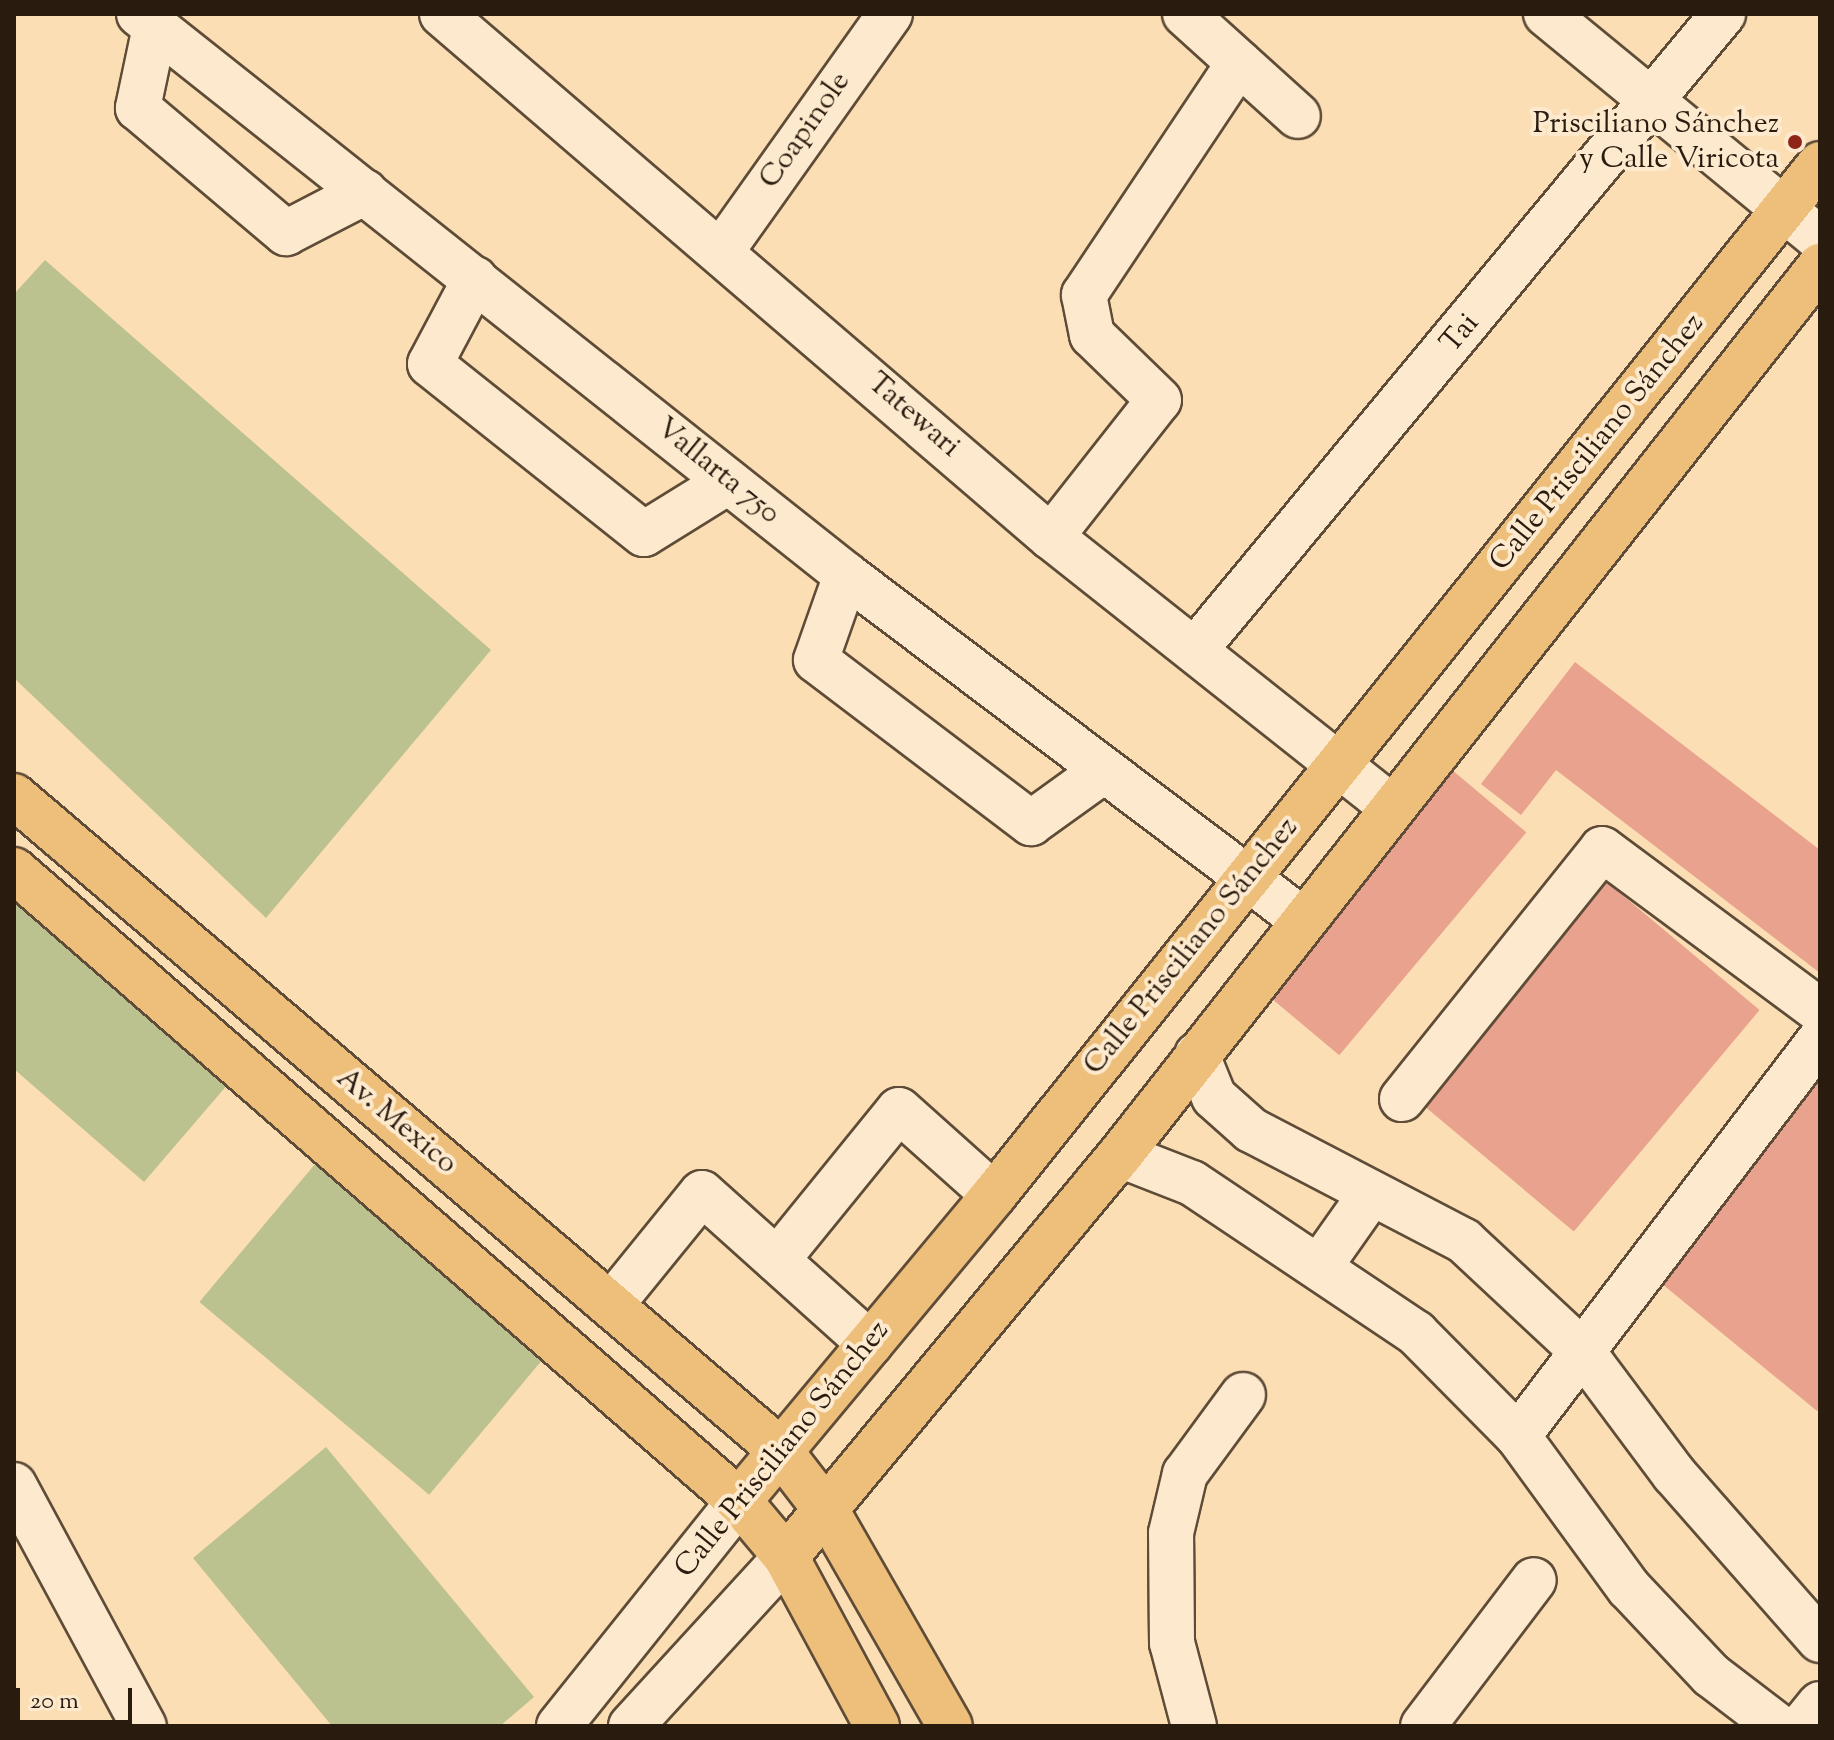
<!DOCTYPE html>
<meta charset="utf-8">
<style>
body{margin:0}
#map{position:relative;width:1834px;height:1740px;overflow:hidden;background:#fcdeb4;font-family:"Sorts Mill Goudy",serif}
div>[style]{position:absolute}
.green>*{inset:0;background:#bcc28f;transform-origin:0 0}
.building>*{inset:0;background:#e9a28d;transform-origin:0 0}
.roads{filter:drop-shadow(2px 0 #5e4c38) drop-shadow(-2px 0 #5e4c38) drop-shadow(0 2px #5e4c38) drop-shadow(0 -2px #5e4c38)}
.minor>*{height:44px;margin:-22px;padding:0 22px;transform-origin:22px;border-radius:22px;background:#fdeace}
.major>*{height:44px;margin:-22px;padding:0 22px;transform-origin:22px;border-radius:22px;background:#eebf7a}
.dots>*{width:22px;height:22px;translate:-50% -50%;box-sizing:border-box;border:4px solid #fdeace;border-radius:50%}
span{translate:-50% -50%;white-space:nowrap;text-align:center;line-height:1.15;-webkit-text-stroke:8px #fdeace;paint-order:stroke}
.poi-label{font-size:30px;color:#2a1b0f}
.right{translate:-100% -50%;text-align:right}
.street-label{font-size:30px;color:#2a1b0f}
.frame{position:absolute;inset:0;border:16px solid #2a1b0f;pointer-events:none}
.scale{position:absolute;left:16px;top:1688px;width:116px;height:36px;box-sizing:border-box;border:4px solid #2a1b0f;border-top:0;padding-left:10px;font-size:24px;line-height:28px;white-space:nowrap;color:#2a1b0f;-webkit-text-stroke:6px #fdeace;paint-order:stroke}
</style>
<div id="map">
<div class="green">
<div style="clip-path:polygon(45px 260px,491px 650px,266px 918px,14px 678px,14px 294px)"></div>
<div style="clip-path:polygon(14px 886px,235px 1076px,144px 1182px,14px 1069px)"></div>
<div style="left:326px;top:1151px;width:300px;height:197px;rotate:40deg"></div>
<div style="clip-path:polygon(326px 1447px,534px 1697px,500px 1726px,332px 1726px,193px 1558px)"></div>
</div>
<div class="building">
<div style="clip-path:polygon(1575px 662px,1820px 850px,1820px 973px,1556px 770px,1521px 815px,1481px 784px)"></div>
<div style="left:1452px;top:770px;width:97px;height:291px;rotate:40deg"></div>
<div style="left:1601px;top:877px;width:207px;height:289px;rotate:40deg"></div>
<div style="clip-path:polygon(1820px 1079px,1820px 1407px,1817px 1411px,1656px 1279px)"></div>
</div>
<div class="roads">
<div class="minor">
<div style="left:139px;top:14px;width:903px;rotate:38.43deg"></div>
<div style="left:846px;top:575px;width:573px;rotate:37.05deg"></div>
<div style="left:442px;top:14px;width:803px;rotate:40.66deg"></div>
<div style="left:1051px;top:537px;width:435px;rotate:38.4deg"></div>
<div style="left:1185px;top:14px;width:152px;rotate:42.1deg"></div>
<div style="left:1546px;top:14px;width:355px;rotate:39.4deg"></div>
<div style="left:155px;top:27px;width:83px;rotate:101.9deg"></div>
<div style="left:138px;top:108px;width:194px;rotate:40.2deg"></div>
<div style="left:286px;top:233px;width:89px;rotate:-27.4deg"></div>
<div style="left:723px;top:249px;width:288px;rotate:-54.6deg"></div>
<div style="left:475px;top:279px;width:96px;rotate:117.9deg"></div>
<div style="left:430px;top:364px;width:273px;rotate:38.5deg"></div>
<div style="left:644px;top:534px;width:99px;rotate:-31.8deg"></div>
<div style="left:1051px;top:537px;width:174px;rotate:-51.8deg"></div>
<div style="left:1159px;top:400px;width:93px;rotate:-135.9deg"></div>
<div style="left:1092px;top:335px;width:41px;rotate:-101.3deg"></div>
<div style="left:1084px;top:295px;width:279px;rotate:-56.3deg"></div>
<div style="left:846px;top:575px;width:90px;rotate:109.4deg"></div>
<div style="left:816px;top:660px;width:270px;rotate:37.2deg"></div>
<div style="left:1031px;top:823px;width:87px;rotate:-35.7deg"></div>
<div style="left:1195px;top:650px;width:827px;rotate:-50.3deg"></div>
<div style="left:1197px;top:1055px;width:45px;rotate:68deg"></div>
<div style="left:1214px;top:1097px;width:50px;rotate:41.7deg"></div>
<div style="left:1251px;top:1130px;width:240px;rotate:27.5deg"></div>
<div style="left:1464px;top:1241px;width:163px;rotate:43deg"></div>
<div style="left:1583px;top:1352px;width:152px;rotate:53.3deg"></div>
<div style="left:1674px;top:1474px;width:221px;rotate:48.7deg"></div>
<div style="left:1402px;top:1099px;width:320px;rotate:-51.3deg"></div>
<div style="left:1602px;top:849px;width:272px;rotate:36.6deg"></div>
<div style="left:1120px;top:1155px;width:77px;rotate:21.3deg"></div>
<div style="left:1192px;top:1183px;width:270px;rotate:33.8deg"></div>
<div style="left:1416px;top:1333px;width:145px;rotate:45.3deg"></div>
<div style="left:1518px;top:1436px;width:188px;rotate:53.9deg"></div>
<div style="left:1629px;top:1588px;width:120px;rotate:46.7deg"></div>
<div style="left:1711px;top:1675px;width:84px;rotate:37.3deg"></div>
<div style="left:777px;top:1260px;width:193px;rotate:-50.9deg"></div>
<div style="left:899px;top:1110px;width:127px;rotate:41.8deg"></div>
<div style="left:1320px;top:1266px;width:87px;rotate:-54.8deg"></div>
<div style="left:611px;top:1305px;width:144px;rotate:-50.9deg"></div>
<div style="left:702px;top:1193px;width:226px;rotate:41.9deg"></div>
<div style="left:1518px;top:1436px;width:498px;rotate:-52.7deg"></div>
<div style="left:14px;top:1485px;width:274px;rotate:61.7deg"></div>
<div style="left:559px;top:1726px;width:288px;rotate:-51.3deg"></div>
<div style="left:631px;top:1726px;width:229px;rotate:-47.5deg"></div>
<div style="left:1194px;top:1726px;width:86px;rotate:-104.8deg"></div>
<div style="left:1172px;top:1643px;width:110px;rotate:-90.5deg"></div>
<div style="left:1171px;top:1533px;width:61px;rotate:-76.7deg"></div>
<div style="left:1185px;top:1474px;width:98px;rotate:-53.7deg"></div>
<div style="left:1423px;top:1726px;width:183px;rotate:-52.8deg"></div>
<div style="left:1802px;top:1726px;width:28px;rotate:-51deg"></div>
</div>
<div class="major">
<div style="left:14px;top:796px;width:1004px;rotate:40.48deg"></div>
<div style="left:778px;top:1448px;width:82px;rotate:52.4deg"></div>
<div style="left:828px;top:1513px;width:245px;rotate:60.2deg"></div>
<div style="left:14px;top:870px;width:961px;rotate:41.03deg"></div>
<div style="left:739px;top:1501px;width:73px;rotate:50deg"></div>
<div style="left:786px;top:1557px;width:192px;rotate:61.7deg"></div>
<div style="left:739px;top:1501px;width:398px;rotate:-50.2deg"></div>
<div style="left:994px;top:1195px;width:1321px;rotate:-51.3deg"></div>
<div style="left:786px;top:1557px;width:523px;rotate:-50.28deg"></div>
<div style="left:1120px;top:1155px;width:1132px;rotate:-51.78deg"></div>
</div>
</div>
<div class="dots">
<div style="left:1795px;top:142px;background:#8f2418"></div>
</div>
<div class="poi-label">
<span class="right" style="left:1779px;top:142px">Prisciliano Sánchez<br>y Calle Viricota</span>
</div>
<div class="street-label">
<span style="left:806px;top:131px;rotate:-55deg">Coapinole</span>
<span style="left:1461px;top:334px;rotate:-50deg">Tai</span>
<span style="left:913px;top:416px;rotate:41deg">Tatewari</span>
<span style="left:1598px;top:443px;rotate:-51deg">Calle Prisciliano Sánchez</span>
<span style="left:717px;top:472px;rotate:39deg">Vallarta 750</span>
<span style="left:1192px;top:947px;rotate:-51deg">Calle Prisciliano Sánchez</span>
<span style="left:396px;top:1122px;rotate:40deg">Av. Mexico</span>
<span style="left:783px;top:1450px;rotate:-51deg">Calle Prisciliano Sánchez</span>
</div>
<div class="frame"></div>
<div class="scale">20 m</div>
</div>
